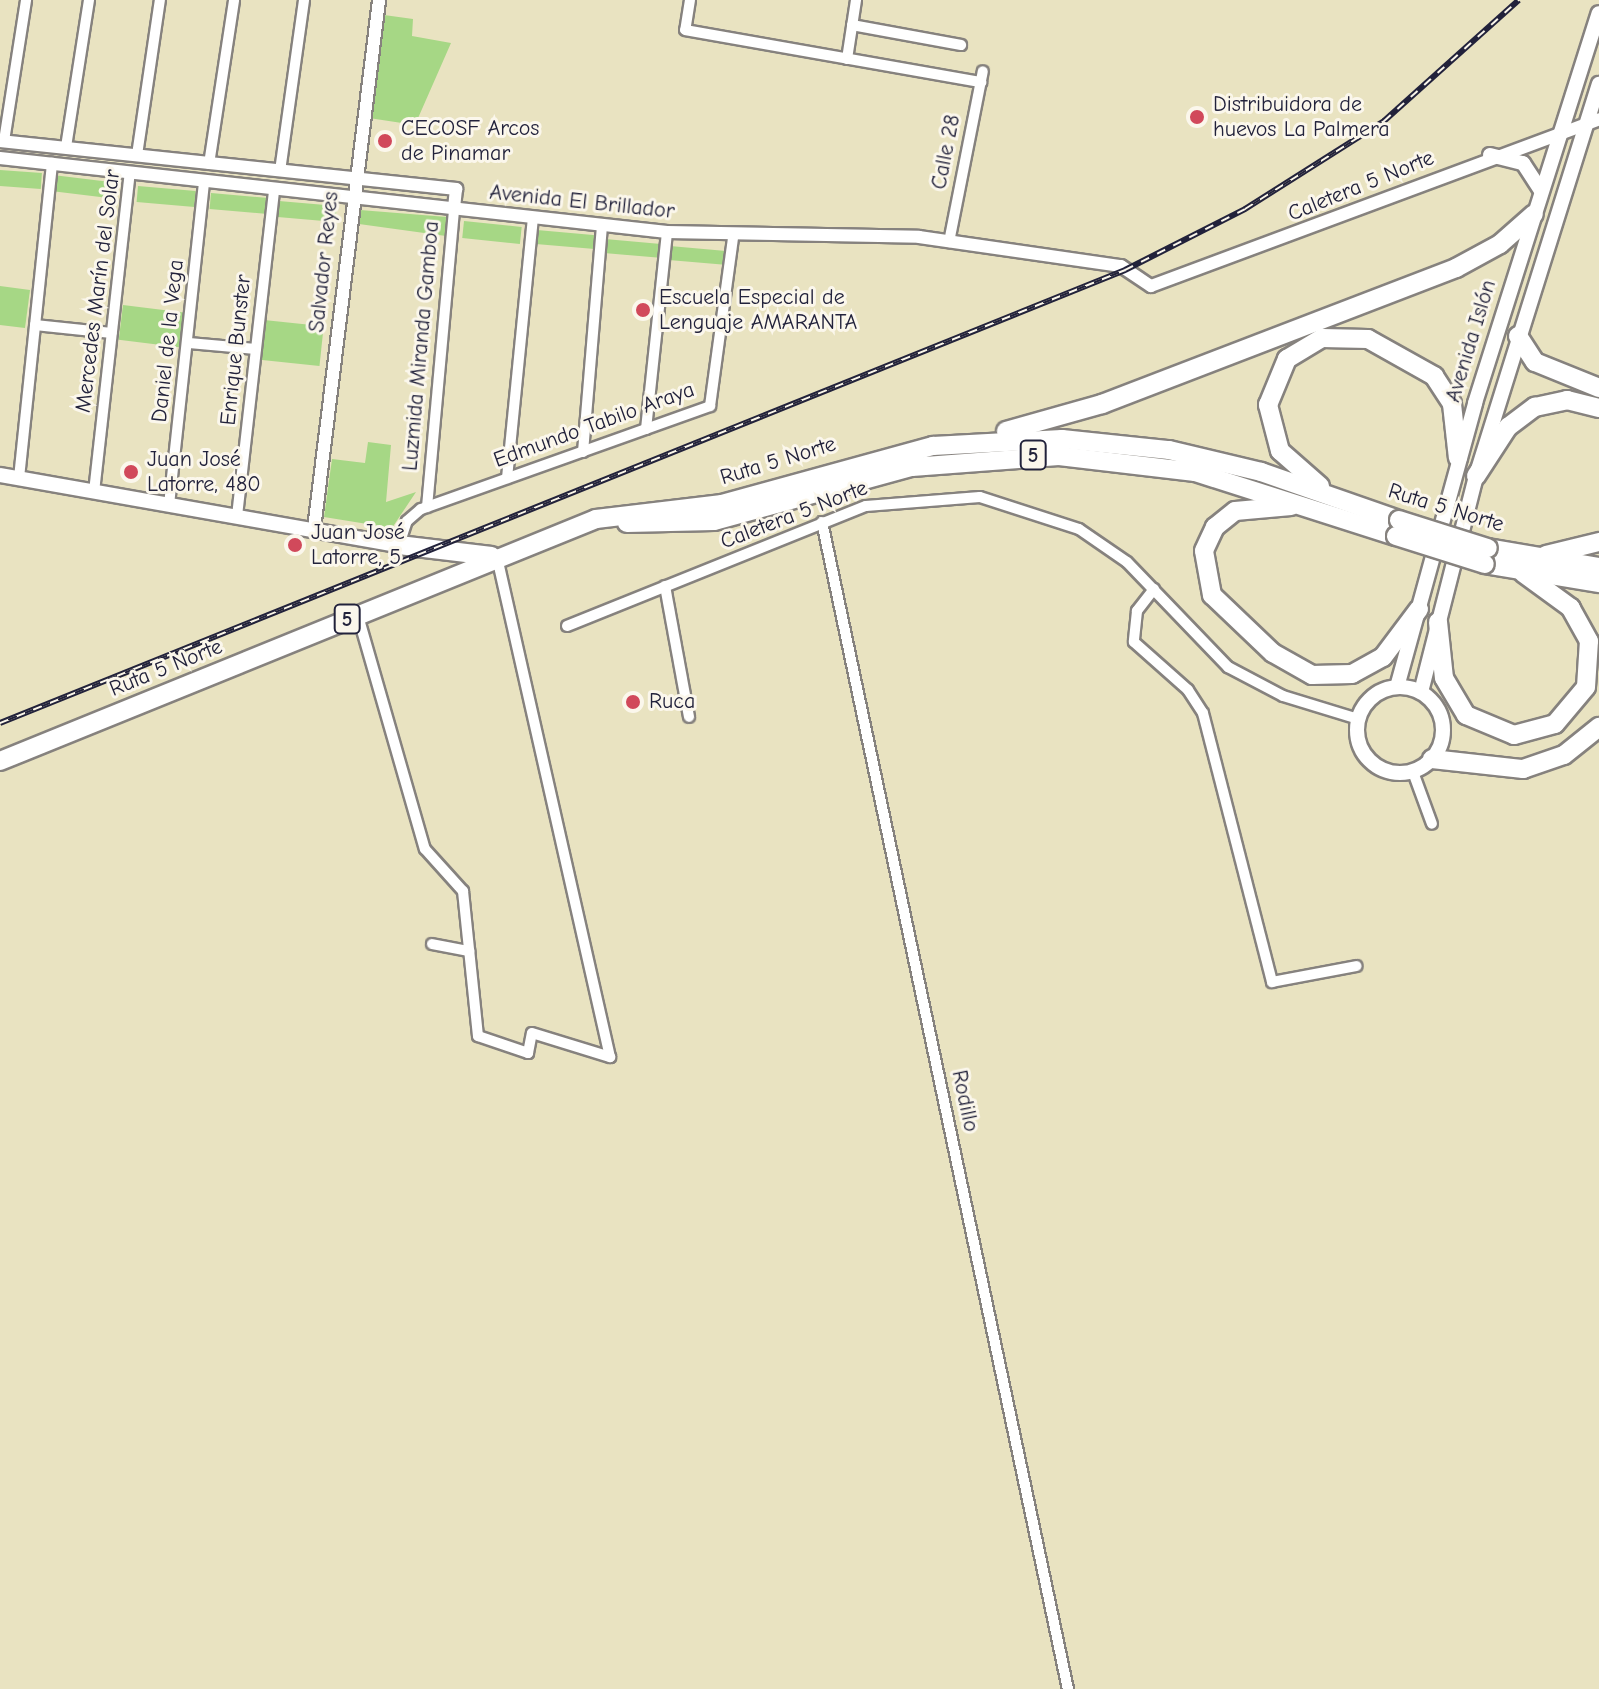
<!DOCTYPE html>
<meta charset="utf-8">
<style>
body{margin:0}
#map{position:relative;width:1599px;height:1689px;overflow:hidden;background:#e9e3c1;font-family:"Comic Neue",sans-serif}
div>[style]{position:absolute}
.green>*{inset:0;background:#a6d785;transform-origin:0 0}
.roads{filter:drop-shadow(2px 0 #86827e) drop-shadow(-2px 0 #86827e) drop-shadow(0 2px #86827e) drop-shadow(0 -2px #86827e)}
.minor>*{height:10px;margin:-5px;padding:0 5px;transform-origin:5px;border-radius:5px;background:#fff}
.tertiary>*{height:12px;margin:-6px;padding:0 6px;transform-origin:6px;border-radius:6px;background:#fff}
.secondary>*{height:14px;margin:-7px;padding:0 7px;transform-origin:7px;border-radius:7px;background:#fff}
.secondary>.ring{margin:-7px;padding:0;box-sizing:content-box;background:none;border:14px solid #fff;border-radius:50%}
.motorway>*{height:18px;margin:-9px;padding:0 9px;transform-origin:9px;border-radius:9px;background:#fff}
.rail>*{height:6px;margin-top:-3px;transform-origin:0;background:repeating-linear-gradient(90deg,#fbf7ec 0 9px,#22223b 0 18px);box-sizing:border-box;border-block:2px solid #22223b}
.bridges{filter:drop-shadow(2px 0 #86827e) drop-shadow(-2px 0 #86827e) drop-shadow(0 2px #86827e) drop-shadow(0 -2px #86827e)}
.motorway-bridge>*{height:18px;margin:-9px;padding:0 9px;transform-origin:9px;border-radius:9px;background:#fff}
.dots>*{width:22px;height:22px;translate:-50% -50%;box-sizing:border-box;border:4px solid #fbf7ec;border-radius:50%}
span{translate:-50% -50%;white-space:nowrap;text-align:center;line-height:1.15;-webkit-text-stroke:6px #fbf7ec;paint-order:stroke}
.shield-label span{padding:2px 6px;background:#fbf7ec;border:2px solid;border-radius:6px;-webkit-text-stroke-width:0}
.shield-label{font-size:20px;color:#22223b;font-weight:700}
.poi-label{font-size:22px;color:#22223b}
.left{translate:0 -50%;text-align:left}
.street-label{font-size:22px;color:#22223b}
</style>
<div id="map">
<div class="green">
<div style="clip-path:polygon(384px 15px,413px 19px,412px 36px,451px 43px,415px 125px,369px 118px)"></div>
<div style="left:0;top:170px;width:42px;height:16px;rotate:4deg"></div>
<div style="left:53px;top:175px;width:66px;height:16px;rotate:7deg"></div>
<div style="left:138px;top:186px;width:58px;height:16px;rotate:5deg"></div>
<div style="left:211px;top:193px;width:58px;height:16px;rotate:5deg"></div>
<div style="left:279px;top:201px;width:58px;height:16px;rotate:5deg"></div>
<div style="clip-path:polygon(360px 210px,447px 217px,446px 236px,359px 224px)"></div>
<div style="left:464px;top:221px;width:58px;height:17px;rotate:6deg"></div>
<div style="left:537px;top:230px;width:59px;height:14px;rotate:5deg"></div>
<div style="left:605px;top:239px;width:59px;height:14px;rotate:5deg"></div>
<div style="left:670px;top:246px;width:59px;height:14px;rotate:5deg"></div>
<div style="clip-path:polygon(0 286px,30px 290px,25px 328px,0 325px)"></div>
<div style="left:123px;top:305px;width:61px;height:35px;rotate:7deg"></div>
<div style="left:264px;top:320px;width:60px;height:40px;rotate:6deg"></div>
<div style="clip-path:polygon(368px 442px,391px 445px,386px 502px,416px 492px,392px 528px,324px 517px,332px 459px,365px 463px)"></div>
</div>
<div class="roads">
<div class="minor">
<div style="left:690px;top:0;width:30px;rotate:99deg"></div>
<div style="left:685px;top:30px;width:301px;rotate:10deg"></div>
<div style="left:852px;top:25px;width:111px;rotate:10.4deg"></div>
<div style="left:847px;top:59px;width:60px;rotate:-81.3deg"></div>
<div style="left:4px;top:141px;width:143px;rotate:-81.1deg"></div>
<div style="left:66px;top:147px;width:149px;rotate:-81.1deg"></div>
<div style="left:137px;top:155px;width:157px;rotate:-81.6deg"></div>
<div style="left:209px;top:164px;width:166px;rotate:-81.3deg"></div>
<div style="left:280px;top:171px;width:173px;rotate:-82deg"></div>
<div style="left:949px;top:242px;width:174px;rotate:-78.8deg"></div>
<div style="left:35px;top:325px;width:77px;rotate:5.9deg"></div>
<div style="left:189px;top:343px;width:67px;rotate:5.1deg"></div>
<div style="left:646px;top:429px;width:198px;rotate:-83.9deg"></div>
<div style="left:583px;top:452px;width:228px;rotate:-85.2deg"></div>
<div style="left:19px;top:478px;width:317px;rotate:-84deg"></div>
<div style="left:507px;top:478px;width:262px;rotate:-84.3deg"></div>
<div style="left:94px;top:492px;width:321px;rotate:-83.6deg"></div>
<div style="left:169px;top:505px;width:326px;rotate:-83.8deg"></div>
<div style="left:427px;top:507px;width:299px;rotate:-84.8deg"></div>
<div style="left:237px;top:516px;width:329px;rotate:-83.5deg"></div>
<div style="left:822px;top:522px;width:1193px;rotate:78.1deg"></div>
<div style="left:399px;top:545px;width:25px;rotate:-72deg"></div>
<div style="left:407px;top:521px;width:18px;rotate:-41deg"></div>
<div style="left:421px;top:509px;width:307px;rotate:-19.6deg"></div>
<div style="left:710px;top:406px;width:171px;rotate:-82.2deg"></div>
<div style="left:665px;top:586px;width:133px;rotate:79.6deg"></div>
<div style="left:1154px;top:589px;width:28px;rotate:128deg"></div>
<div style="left:1137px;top:611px;width:31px;rotate:96deg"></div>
<div style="left:1134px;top:642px;width:72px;rotate:41.6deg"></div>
<div style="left:1188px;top:690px;width:27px;rotate:57deg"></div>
<div style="left:1203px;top:713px;width:278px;rotate:75.6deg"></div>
<div style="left:1272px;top:982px;width:86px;rotate:-10.7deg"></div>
<div style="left:360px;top:623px;width:235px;rotate:74deg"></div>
<div style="left:425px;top:849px;width:57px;rotate:47.9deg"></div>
<div style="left:463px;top:891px;width:146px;rotate:84.1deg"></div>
<div style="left:478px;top:1036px;width:53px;rotate:18.8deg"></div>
<div style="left:528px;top:1053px;width:20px;rotate:-79deg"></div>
<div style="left:532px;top:1033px;width:82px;rotate:17.1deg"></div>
<div style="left:610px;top:1057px;width:503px;rotate:-102.74deg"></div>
<div style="left:567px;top:626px;width:322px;rotate:-21.9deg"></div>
<div style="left:866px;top:506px;width:114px;rotate:-4.5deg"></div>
<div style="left:980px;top:497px;width:104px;rotate:17.9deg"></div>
<div style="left:1079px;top:529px;width:58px;rotate:34.5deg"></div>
<div style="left:1127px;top:562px;width:146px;rotate:46.1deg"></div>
<div style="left:1228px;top:667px;width:62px;rotate:27.8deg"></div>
<div style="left:1283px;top:696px;width:78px;rotate:17deg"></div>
<div style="left:1413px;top:772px;width:55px;rotate:69.9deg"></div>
<div style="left:432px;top:944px;width:38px;rotate:11deg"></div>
</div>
<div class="tertiary">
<div style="left:0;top:141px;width:459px;rotate:6deg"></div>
<div style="left:456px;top:189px;width:20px;rotate:96deg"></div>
<div style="left:0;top:158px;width:671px;rotate:6.33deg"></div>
<div style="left:667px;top:232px;width:252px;rotate:1.1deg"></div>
<div style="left:919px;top:237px;width:204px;rotate:8.2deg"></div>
<div style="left:1121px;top:266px;width:36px;rotate:34deg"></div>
<div style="left:1151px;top:286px;width:478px;rotate:-20.4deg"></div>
<div style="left:314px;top:529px;width:533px;rotate:-82.99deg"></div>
</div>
<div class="secondary">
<div style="left:1490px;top:155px;width:34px;rotate:14deg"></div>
<div style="left:1523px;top:163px;width:33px;rotate:57deg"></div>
<div style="left:0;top:475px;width:405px;rotate:10deg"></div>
<div class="ring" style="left:1357px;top:687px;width:72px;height:72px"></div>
<div style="left:1397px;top:687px;width:295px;rotate:-74.6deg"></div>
<div style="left:1475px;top:403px;width:409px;rotate:-72.4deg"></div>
<div style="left:1421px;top:692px;width:223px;rotate:-75.7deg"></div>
<div style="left:1476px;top:476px;width:411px;rotate:-72.6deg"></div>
</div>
<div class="motorway">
<div style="left:1518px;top:336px;width:31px;rotate:57deg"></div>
<div style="left:1535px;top:362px;width:69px;rotate:22.1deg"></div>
<div style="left:1006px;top:431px;width:100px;rotate:-15.7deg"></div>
<div style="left:1102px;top:404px;width:379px;rotate:-21deg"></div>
<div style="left:1456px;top:268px;width:50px;rotate:-28.6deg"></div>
<div style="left:1500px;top:244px;width:45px;rotate:-41.4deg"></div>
<div style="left:1476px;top:476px;width:59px;rotate:-56.9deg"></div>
<div style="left:1508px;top:427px;width:34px;rotate:-37deg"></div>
<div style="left:1535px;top:407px;width:33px;rotate:-12deg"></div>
<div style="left:1567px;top:400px;width:33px;rotate:14deg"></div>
<div style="left:1320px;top:486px;width:53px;rotate:-138.8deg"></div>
<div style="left:1280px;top:451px;width:48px;rotate:-104.6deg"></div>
<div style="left:1268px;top:405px;width:50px;rotate:-67.6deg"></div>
<div style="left:1287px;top:359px;width:41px;rotate:-31deg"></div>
<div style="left:1322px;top:338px;width:46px;rotate:1.2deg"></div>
<div style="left:1368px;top:339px;width:76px;rotate:29.3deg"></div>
<div style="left:1434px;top:376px;width:33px;rotate:57deg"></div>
<div style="left:1452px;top:404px;width:54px;rotate:83.7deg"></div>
<div style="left:1291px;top:506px;width:56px;rotate:174.9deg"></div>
<div style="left:1235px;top:511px;width:26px;rotate:141deg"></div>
<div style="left:1215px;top:527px;width:26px;rotate:115deg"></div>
<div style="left:1204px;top:551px;width:45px;rotate:79.7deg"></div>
<div style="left:1212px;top:595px;width:84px;rotate:43.6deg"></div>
<div style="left:1273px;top:653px;width:45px;rotate:29.4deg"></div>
<div style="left:1312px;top:675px;width:40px;rotate:-1.4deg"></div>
<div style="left:1352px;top:674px;width:35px;rotate:-29deg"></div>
<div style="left:1383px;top:657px;width:60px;rotate:-53.1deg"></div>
<div style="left:627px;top:523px;width:87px;rotate:-1.3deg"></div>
<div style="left:714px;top:521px;width:205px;rotate:-15.3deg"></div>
<div style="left:912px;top:467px;width:147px;rotate:-4.3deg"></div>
<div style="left:1059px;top:456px;width:137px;rotate:6.7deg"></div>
<div style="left:1195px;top:472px;width:211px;rotate:17.7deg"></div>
<div style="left:399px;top:545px;width:93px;rotate:6.8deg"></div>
<div style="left:1488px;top:548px;width:113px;rotate:9.7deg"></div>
<div style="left:1546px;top:555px;width:55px;rotate:-13.8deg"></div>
<div style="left:1485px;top:564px;width:116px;rotate:9.5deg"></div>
<div style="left:1438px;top:622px;width:56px;rotate:83.9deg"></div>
<div style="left:1444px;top:678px;width:43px;rotate:59.3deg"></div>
<div style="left:1466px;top:715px;width:52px;rotate:22.6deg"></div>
<div style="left:1514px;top:735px;width:42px;rotate:-15deg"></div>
<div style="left:1555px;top:724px;width:48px;rotate:-50deg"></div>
<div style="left:1586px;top:687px;width:46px;rotate:-86.3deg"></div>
<div style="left:1589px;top:641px;width:38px;rotate:-119deg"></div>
<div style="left:1571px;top:608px;width:59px;rotate:-143.9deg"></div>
<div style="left:1432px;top:759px;width:92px;rotate:6.3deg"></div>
<div style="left:1523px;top:769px;width:43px;rotate:-18.9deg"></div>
<div style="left:1564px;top:755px;width:45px;rotate:-38.7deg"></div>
<div style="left:0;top:761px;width:643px;rotate:-22.1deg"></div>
<div style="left:596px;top:519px;width:127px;rotate:-6.8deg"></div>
<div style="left:722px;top:504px;width:219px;rotate:-15.4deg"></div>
<div style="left:933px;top:446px;width:129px;rotate:-3.1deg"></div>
<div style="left:1062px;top:439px;width:108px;rotate:5.9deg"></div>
<div style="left:1169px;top:450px;width:95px;rotate:13.4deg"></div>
<div style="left:1261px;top:472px;width:146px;rotate:19.2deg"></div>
</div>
</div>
<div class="rail">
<div style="left:0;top:723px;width:1213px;rotate:-21.93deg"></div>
<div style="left:1125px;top:270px;width:135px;rotate:-26.9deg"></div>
<div style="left:1245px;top:209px;width:165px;rotate:-32.3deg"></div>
<div style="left:1384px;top:121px;width:181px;rotate:-41.9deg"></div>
</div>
<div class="bridges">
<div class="motorway-bridge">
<div style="left:1399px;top:520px;width:93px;rotate:17.5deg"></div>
<div style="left:1396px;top:536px;width:93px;rotate:17.5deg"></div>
</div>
</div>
<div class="dots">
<div style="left:1197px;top:117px;background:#d1495b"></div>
<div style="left:385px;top:141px;background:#d1495b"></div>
<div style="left:643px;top:310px;background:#d1495b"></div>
<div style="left:131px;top:472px;background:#d1495b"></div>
<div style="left:295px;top:545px;background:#d1495b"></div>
<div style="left:633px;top:702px;background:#d1495b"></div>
</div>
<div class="shield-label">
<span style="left:1033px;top:455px">5</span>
<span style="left:347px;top:619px">5</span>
</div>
<div class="poi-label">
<span class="left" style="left:1213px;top:117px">Distribuidora de<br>huevos La Palmera</span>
<span class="left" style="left:401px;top:141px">CECOSF Arcos<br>de Pinamar</span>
<span class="left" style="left:659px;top:310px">Escuela Especial de<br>Lenguaje AMARANTA</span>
<span class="left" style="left:147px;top:472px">Juan José<br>Latorre, 480</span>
<span class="left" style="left:311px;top:545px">Juan José<br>Latorre, 5</span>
<span class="left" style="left:649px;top:702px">Ruca</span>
</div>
<div class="street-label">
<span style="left:946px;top:152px;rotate:-79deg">Calle 28</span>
<span style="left:1361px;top:186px;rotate:-22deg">Caletera 5 Norte</span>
<span style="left:582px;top:202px;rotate:6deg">Avenida El Brillador</span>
<span style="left:324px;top:262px;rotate:-84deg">Salvador Reyes</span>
<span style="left:98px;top:291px;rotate:-83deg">Mercedes Marín del Solar</span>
<span style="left:168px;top:341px;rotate:-84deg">Daniel de la Vega</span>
<span style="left:1471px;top:341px;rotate:-73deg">Avenida Islón</span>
<span style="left:421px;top:346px;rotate:-85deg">Luzmida Miranda Gamboa</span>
<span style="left:236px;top:350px;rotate:-84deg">Enrique Bunster</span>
<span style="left:594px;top:425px;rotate:-20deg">Edmundo Tabilo Araya</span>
<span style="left:778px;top:461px;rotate:-17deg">Ruta 5 Norte</span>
<span style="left:1446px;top:508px;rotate:17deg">Ruta 5 Norte</span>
<span style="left:794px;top:515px;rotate:-21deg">Caletera 5 Norte</span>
<span style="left:166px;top:668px;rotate:-22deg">Ruta 5 Norte</span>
<span style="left:965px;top:1101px;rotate:78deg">Rodillo</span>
</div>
</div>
